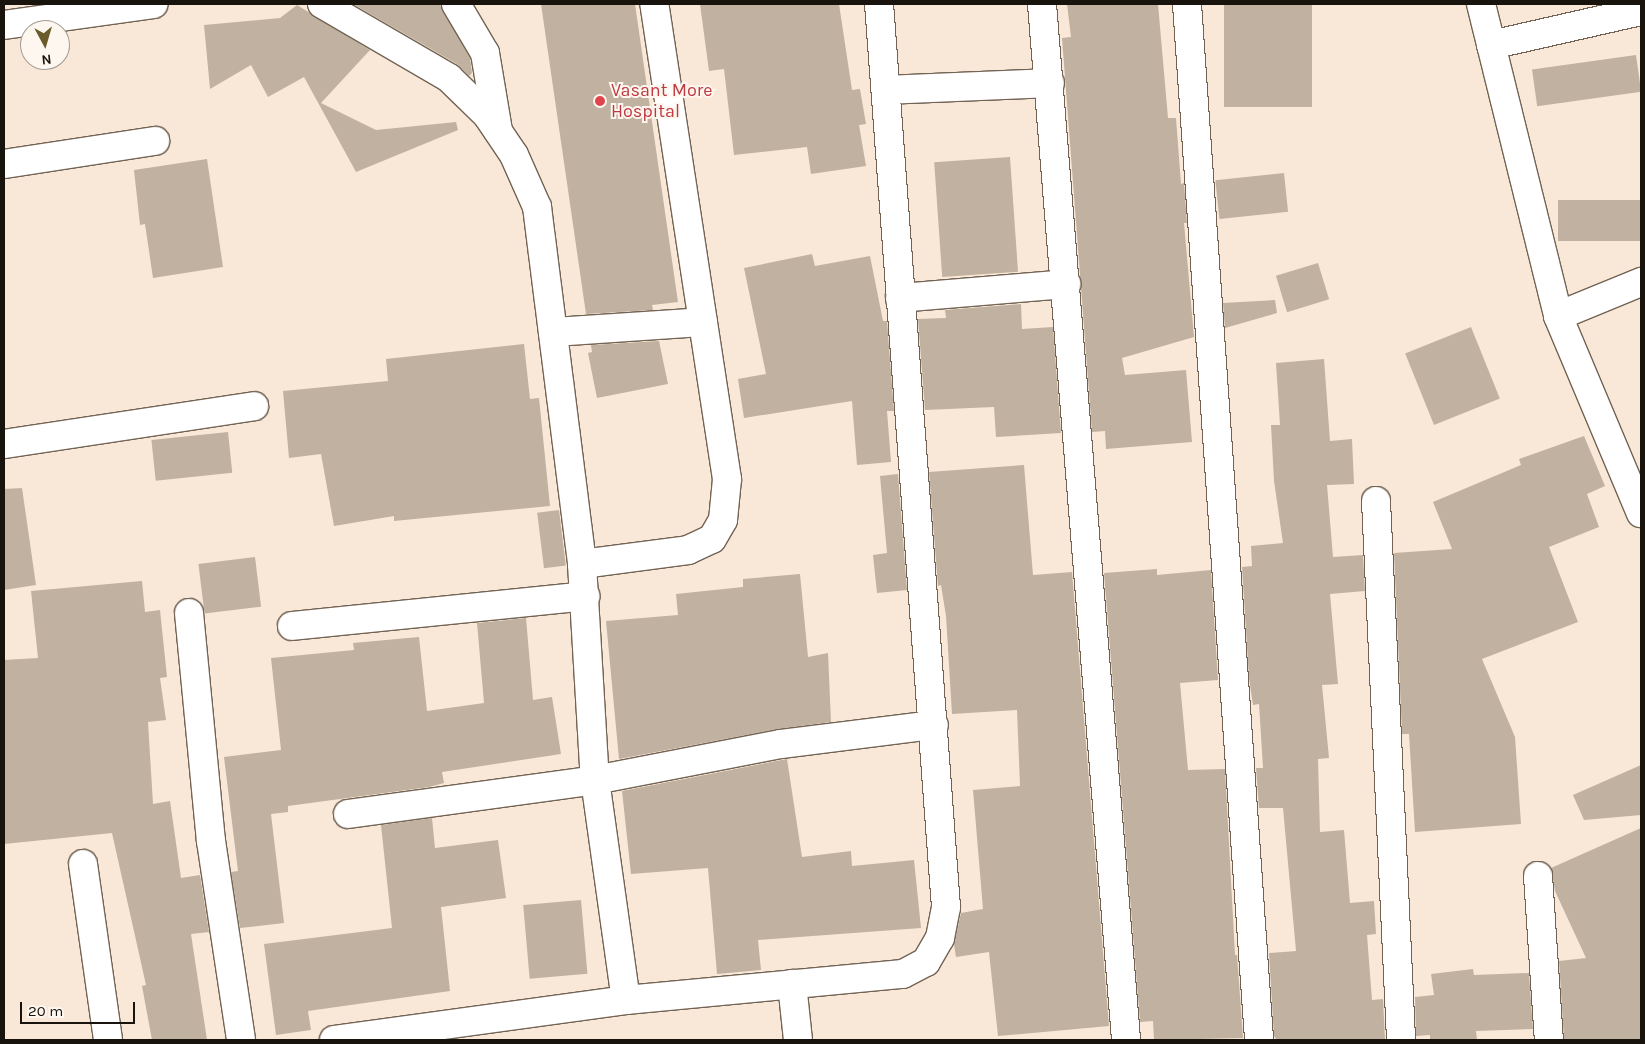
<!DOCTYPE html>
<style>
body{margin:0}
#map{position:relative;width:1645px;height:1044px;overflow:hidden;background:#f9e8d7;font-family:Karla,sans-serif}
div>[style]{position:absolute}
.building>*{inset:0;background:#c1b1a0;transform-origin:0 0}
.roads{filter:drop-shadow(1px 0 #726354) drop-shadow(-1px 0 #726354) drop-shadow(0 1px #726354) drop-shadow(0 -1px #726354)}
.minor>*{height:28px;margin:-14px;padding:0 14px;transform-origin:14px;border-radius:14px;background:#fff}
.dots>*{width:14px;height:14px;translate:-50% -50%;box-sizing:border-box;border:2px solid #fef7f0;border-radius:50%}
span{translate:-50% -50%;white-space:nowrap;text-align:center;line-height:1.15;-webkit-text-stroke:4px #fef7f0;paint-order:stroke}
.health-label{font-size:18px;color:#be3a42}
.left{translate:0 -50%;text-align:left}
.frame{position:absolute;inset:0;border:5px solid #19130d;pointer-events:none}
.north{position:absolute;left:20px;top:20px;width:50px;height:50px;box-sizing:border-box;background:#fef7f0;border:1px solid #a29c95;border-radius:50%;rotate:174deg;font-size:14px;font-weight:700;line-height:20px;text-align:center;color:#19130d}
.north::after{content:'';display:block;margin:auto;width:18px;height:22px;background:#6a5b28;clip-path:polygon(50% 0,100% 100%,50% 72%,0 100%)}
.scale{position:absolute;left:20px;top:1002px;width:115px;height:22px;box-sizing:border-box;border:2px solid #19130d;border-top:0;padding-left:6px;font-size:15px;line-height:18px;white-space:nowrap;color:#19130d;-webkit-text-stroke:4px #fef7f0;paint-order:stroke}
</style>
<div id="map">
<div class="building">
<div style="clip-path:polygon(353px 4px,440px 4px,470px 58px,472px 73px,469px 76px,457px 64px)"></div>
<div style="clip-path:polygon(541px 4px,635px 4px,678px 302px,652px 305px,653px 310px,586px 314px)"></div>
<div style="clip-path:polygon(700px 4px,839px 4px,852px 90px,860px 89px,866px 124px,859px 125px,866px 166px,811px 174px,807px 147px,734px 155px,724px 69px,709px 71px)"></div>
<div style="clip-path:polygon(1067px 4px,1158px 4px,1168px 118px,1176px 118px,1181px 184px,1184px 183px,1187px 223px,1184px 223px,1194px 337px,1122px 358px,1125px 375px,1186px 370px,1192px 442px,1106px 449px,1105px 431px,1092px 432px,1062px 38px,1071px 37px)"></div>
<div style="left:1224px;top:4px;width:88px;height:103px"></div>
<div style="clip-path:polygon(297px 5px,370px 50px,321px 103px,376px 130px,456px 122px,458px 130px,356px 172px,304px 77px,268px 97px,251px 65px,210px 89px,204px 25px,280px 18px)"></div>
<div style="left:1636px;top:55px;width:37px;height:105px;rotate:82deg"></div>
<div style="left:1010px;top:157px;width:115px;height:76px;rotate:86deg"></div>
<div style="clip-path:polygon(207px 159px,223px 267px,153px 278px,145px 224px,140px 225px,134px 170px)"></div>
<div style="left:1284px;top:173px;width:39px;height:69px;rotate:84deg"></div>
<div style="left:1641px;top:200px;width:41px;height:83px;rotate:90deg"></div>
<div style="clip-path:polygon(812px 254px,815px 266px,870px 256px,883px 321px,887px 321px,894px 411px,887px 411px,891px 462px,857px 465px,852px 401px,744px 418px,738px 379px,766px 374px,744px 268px)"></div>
<div style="left:1318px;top:263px;width:38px;height:44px;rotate:73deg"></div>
<div style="clip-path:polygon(1275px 300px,1277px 313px,1225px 328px,1223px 303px)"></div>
<div style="clip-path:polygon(1021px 304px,1022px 329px,1053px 327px,1061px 433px,996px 437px,994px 407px,925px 410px,918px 319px,946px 318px,945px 310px)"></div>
<div style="left:1471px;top:327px;width:77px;height:71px;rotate:68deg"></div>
<div style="clip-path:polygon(659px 341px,668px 384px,597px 398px,588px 353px,592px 352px,591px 345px)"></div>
<div style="clip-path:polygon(524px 344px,530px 399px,539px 398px,550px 506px,394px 521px,394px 516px,334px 526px,321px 454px,289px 458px,283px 391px,388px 381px,386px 359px)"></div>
<div style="clip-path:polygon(1324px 359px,1330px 441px,1352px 439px,1354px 484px,1327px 485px,1333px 557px,1363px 555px,1365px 591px,1330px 594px,1338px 684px,1322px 685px,1329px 758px,1318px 759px,1320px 832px,1344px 830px,1350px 903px,1374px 901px,1376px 934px,1367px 935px,1372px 1000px,1383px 999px,1385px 1039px,1376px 1040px,1277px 1040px,1274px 1036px,1269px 953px,1296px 951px,1283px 808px,1259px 808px,1256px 768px,1263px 768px,1259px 704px,1253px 705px,1249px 678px,1242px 567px,1252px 566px,1251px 546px,1283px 543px,1274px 481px,1271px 425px,1280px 425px,1276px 363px)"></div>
<div style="left:228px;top:432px;width:41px;height:77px;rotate:84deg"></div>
<div style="clip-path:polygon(1584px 436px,1605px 486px,1587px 494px,1599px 527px,1549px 547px,1578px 622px,1482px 659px,1515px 737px,1521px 824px,1415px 832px,1409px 734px,1402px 734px,1394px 553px,1452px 549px,1433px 502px,1521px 465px,1519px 459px)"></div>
<div style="clip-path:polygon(1024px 465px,1033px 575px,1072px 572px,1109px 1026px,998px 1036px,989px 952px,956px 957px,954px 944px,961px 913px,983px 909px,973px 790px,1020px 786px,1017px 710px,952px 714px,946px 616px,941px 585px,938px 586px,929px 472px)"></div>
<div style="clip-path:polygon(898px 474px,907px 590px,877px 593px,873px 555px,887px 553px,880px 476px)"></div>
<div style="clip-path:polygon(22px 488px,36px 585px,4px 590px,4px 489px)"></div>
<div style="left:559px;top:510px;width:56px;height:22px;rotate:83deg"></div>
<div style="left:255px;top:557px;width:50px;height:57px;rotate:83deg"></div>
<div style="clip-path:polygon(1157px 569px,1157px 575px,1211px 570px,1218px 680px,1180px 683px,1188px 770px,1225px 769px,1235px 955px,1237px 955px,1243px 1038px,1154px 1040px,1153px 1021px,1140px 1022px,1104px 573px)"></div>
<div style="clip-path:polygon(800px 574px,808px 657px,828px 653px,831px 722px,778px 729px,619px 759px,606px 621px,678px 615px,676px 594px,743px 587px,743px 579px)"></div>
<div style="clip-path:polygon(142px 581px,145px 612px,160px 610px,167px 677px,160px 678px,166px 720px,148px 722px,153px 804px,170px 801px,181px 878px,200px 875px,209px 932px,191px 934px,207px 1040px,152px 1040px,142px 986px,146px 985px,112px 833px,4px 844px,4px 660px,38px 658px,31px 591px)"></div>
<div style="clip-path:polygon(526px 618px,533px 700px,552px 697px,561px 754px,442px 772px,444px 783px,429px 787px,288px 806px,288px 812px,271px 814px,284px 923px,240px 928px,231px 872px,238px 871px,224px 757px,281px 750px,271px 658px,354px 650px,353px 643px,419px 637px,427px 711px,484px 703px,477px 623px)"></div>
<div style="clip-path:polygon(787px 759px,802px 857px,851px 851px,852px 866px,914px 860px,921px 928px,758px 940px,761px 970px,717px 974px,708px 868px,631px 874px,622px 791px)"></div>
<div style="clip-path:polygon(1641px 765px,1641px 815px,1584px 820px,1573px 795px)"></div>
<div style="clip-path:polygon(432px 818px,435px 848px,498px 840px,506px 898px,441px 907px,450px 991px,308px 1011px,311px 1030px,276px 1035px,264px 944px,392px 928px,381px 825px)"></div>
<div style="clip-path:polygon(1641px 828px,1641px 1040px,1564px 1040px,1559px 961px,1586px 958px,1555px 891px,1551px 868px)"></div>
<div style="left:581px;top:900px;width:74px;height:58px;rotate:85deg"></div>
<div style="clip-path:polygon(1473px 969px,1474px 975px,1529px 973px,1533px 1029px,1476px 1031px,1477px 1040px,1430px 1040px,1430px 1035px,1416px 1036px,1415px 997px,1434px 995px,1431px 974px)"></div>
</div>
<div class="roads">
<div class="minor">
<div style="left:322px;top:4px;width:147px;rotate:30.2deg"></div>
<div style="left:449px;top:78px;width:53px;rotate:44.2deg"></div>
<div style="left:487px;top:115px;width:48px;rotate:56deg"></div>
<div style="left:514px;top:155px;width:57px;rotate:66.1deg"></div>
<div style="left:537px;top:207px;width:360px;rotate:82.8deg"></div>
<div style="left:582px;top:564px;width:216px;rotate:86.6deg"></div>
<div style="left:595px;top:780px;width:222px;rotate:82deg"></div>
<div style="left:456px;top:4px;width:57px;rotate:59.4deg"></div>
<div style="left:485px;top:53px;width:79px;rotate:80.5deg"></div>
<div style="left:1042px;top:4px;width:1039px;rotate:85.36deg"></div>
<div style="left:1187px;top:4px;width:1038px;rotate:86.02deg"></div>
<div style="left:1481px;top:4px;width:321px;rotate:76.1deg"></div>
<div style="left:1558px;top:316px;width:214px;rotate:67.2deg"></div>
<div style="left:4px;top:25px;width:151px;rotate:-8deg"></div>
<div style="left:1491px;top:45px;width:154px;rotate:-12.8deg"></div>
<div style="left:886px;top:90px;width:164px;rotate:-2.4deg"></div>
<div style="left:4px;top:164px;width:153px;rotate:-8.7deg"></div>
<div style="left:900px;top:298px;width:167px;rotate:-4.8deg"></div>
<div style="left:1558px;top:316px;width:90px;rotate:-22.3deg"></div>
<div style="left:553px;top:332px;width:150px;rotate:-3.8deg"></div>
<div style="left:4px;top:444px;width:253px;rotate:-8.6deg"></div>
<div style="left:1376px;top:501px;width:540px;rotate:87.34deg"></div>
<div style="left:582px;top:564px;width:107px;rotate:-7.5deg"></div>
<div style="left:688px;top:550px;width:26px;rotate:-25deg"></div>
<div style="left:712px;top:539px;width:22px;rotate:-60deg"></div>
<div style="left:723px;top:520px;width:41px;rotate:-84.4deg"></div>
<div style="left:727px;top:479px;width:481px;rotate:-98.7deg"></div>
<div style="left:189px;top:613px;width:229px;rotate:84.5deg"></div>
<div style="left:211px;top:841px;width:201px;rotate:81.4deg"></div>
<div style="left:292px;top:626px;width:295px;rotate:-5.8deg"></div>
<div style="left:348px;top:814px;width:249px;rotate:-7.8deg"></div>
<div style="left:595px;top:780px;width:189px;rotate:-11deg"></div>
<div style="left:781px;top:744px;width:154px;rotate:-7.1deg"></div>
<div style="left:83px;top:864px;width:178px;rotate:81.9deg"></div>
<div style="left:1538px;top:876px;width:164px;rotate:86.2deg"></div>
<div style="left:792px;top:984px;width:56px;rotate:83.9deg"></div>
<div style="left:334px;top:1040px;width:295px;rotate:-7.8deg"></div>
<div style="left:626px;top:1000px;width:278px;rotate:-5.4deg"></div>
<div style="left:903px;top:974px;width:26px;rotate:-28deg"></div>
<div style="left:926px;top:962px;width:28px;rotate:-60deg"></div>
<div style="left:940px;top:938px;width:32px;rotate:-79deg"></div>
<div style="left:946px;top:907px;width:905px;rotate:-94.24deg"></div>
</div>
</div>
<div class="dots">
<div style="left:600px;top:101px;background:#e0444e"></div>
</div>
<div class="health-label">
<span class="left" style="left:611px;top:101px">Vasant More<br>Hospital</span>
</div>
<div class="frame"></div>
<div class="north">N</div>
<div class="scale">20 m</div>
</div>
